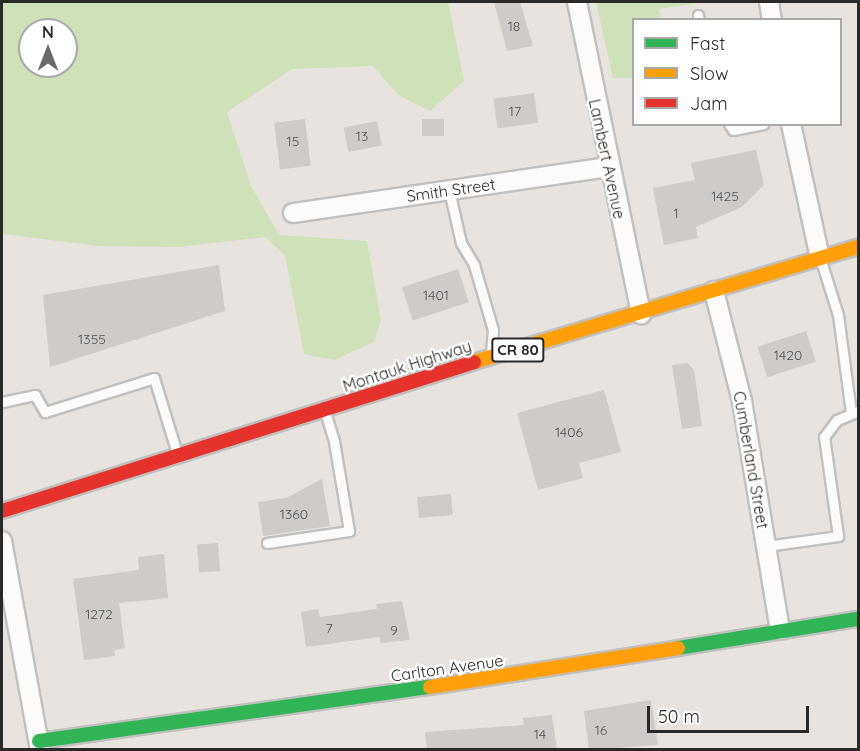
<!DOCTYPE html>
<style>
body{margin:0}
#map{position:relative;width:860px;height:751px;overflow:hidden;background:#e8e3de;font-family:Quicksand,sans-serif}
div>[style]{position:absolute}
.green>*{inset:0;background:#cfe1b8}
.building>*{inset:0;background:#cecbc8;transform-origin:0 0}
.roads{filter:drop-shadow(2px 0 #c1c0bf) drop-shadow(-2px 0 #c1c0bf) drop-shadow(0 2px #c1c0bf) drop-shadow(0 -2px #c1c0bf)}
.lane>*{height:9px;margin:-4.5px;padding:0 4.5px;transform-origin:4.5px;border-radius:4.5px;background:#fcfbfa}
.street>*{height:18px;margin:-9px;padding:0 9px;transform-origin:9px;border-radius:9px;background:#fcfbfa}
.fast>*{height:14px;margin:-7px;padding:0 7px;transform-origin:7px;border-radius:7px;background:#30b455}
.slow>*{height:14px;margin:-7px;padding:0 7px;transform-origin:7px;border-radius:7px;background:#ff9f0a}
.jam>*{height:14px;margin:-7px;padding:0 7px;transform-origin:7px;border-radius:7px;background:#e5322d}
span{translate:-50% -50%;white-space:nowrap;text-align:center;line-height:1.15;-webkit-text-stroke:5px #fff;paint-order:stroke}
.number-label{font-size:14px;color:#535252}
.number-label span{-webkit-text-stroke-width:0}
.shield-label span{padding:2px 4px;background:#fff;border:2px solid;border-radius:4px;-webkit-text-stroke-width:0}
.shield-label{font-size:15px;color:#292929;font-weight:700}
.street-label{font-size:16px;color:#292929}
.frame{position:absolute;inset:0;border:3px solid #292929;pointer-events:none}
.legend{position:absolute;left:632px;top:18px;width:210px;height:108px;box-sizing:border-box;background:#fff;border:2px solid #a9a9a9;margin:0;padding:8px 10px;list-style:none;font-size:18px;color:#292929}
.legend li{display:flex;align-items:center;gap:12px;height:30px}
.legend b{width:30px;border:2px solid #a9a9a9}
.north{position:absolute;left:18px;top:18px;width:60px;height:60px;box-sizing:border-box;background:#fff;border:2px solid #a9a9a9;border-radius:50%;rotate:0deg;font-size:16px;font-weight:700;line-height:24px;text-align:center;color:#292929}
.north::after{content:'';display:block;margin:auto;width:21px;height:27px;background:#6c6a68;clip-path:polygon(50% 0,100% 100%,50% 72%,0 100%)}
.scale{position:absolute;left:647px;top:706px;width:162px;height:27px;box-sizing:border-box;border:3px solid #292929;border-top:0;padding-left:8px;font-size:18px;line-height:21px;white-space:nowrap;color:#292929;-webkit-text-stroke:4px #fff;paint-order:stroke}
</style>
<div id="map">
<div class="green">
<div style="clip-path:polygon(evenodd,2px 2px,448px 2px,464px 81px,430px 111px,398px 95px,373px 66px,292px 69px,227px 112px,251px 186px,279px 235px,367px 241px,381px 320px,374px 342px,334px 360px,304px 354px,285px 255px,265px 237px,178px 247px,98px 246px,2px 234px,2px 2px,30px 30px,66px 30px,66px 66px,30px 66px,30px 30px)"></div>
<div style="clip-path:polygon(596px 2px,705px 2px,659px 9px,661px 19px,634px 20px,633px 78px,613px 78px)"></div>
</div>
<div class="building">
<div style="clip-path:polygon(494px 2px,520px 2px,533px 46px,507px 51px)"></div>
<div style="left:534px;top:93px;width:30px;height:41px;rotate:82deg"></div>
<div style="left:305px;top:119px;width:47px;height:31px;rotate:83deg"></div>
<div style="left:422px;top:119px;width:22px;height:17px"></div>
<div style="left:377px;top:121px;width:25px;height:34px;rotate:79deg"></div>
<div style="clip-path:polygon(756px 150px,764px 185px,742px 207px,696px 227px,698px 238px,664px 245px,653px 188px,695px 180px,691px 163px)"></div>
<div style="clip-path:polygon(219px 265px,225px 311px,50px 367px,43px 295px)"></div>
<div style="left:458px;top:269px;width:35px;height:59px;rotate:72deg"></div>
<div style="left:806px;top:331px;width:32px;height:51px;rotate:72deg"></div>
<div style="clip-path:polygon(687px 363px,694px 370px,702px 426px,682px 429px,672px 365px)"></div>
<div style="clip-path:polygon(604px 390px,621px 452px,579px 463px,583px 478px,538px 490px,517px 413px)"></div>
<div style="clip-path:polygon(322px 479px,330px 526px,263px 536px,258px 502px,286px 498px)"></div>
<div style="left:451px;top:494px;width:21px;height:34px;rotate:85deg"></div>
<div style="left:218px;top:543px;width:28px;height:21px;rotate:86deg"></div>
<div style="clip-path:polygon(164px 554px,168px 598px,119px 603px,125px 648px,114px 650px,115px 656px,84px 660px,73px 579px,139px 570px,138px 557px)"></div>
<div style="clip-path:polygon(402px 601px,410px 640px,380px 643px,380px 637px,306px 647px,301px 612px,318px 609px,320px 617px,377px 609px,376px 604px)"></div>
<div style="clip-path:polygon(651px 700px,658px 745px,589px 750px,584px 711px)"></div>
<div style="clip-path:polygon(552px 715px,557px 750px,427px 750px,425px 732px,524px 725px,523px 718px)"></div>
</div>
<div class="roads">
<div class="lane">
<div style="left:698px;top:15px;width:5px;rotate:79deg"></div>
<div style="left:729px;top:124px;width:7px;rotate:56deg"></div>
<div style="left:733px;top:130px;width:31px;rotate:-11deg"></div>
<div style="left:449px;top:190px;width:54px;rotate:77.2deg"></div>
<div style="left:461px;top:243px;width:26px;rotate:59deg"></div>
<div style="left:474px;top:265px;width:68px;rotate:73.7deg"></div>
<div style="left:493px;top:330px;width:22px;rotate:95deg"></div>
<div style="left:822px;top:264px;width:53px;rotate:72.6deg"></div>
<div style="left:838px;top:315px;width:98px;rotate:82.4deg"></div>
<div style="left:2px;top:402px;width:34px;rotate:-12deg"></div>
<div style="left:35px;top:395px;width:20px;rotate:60deg"></div>
<div style="left:45px;top:412px;width:114px;rotate:-17.3deg"></div>
<div style="left:154px;top:378px;width:78px;rotate:73deg"></div>
<div style="left:267px;top:543px;width:83px;rotate:-8.3deg"></div>
<div style="left:349px;top:531px;width:91px;rotate:-99.5deg"></div>
<div style="left:334px;top:441px;width:30px;rotate:-107deg"></div>
<div style="left:766px;top:546px;width:73px;rotate:-7.9deg"></div>
<div style="left:838px;top:536px;width:100px;rotate:-98deg"></div>
<div style="left:824px;top:437px;width:21px;rotate:-53deg"></div>
<div style="left:837px;top:420px;width:23px;rotate:-23deg"></div>
</div>
<div class="street">
<div style="left:577px;top:2px;width:319px;rotate:78.4deg"></div>
<div style="left:769px;top:2px;width:18px;rotate:81deg"></div>
<div style="left:791px;top:124px;width:137px;rotate:77.8deg"></div>
<div style="left:293px;top:213px;width:320px;rotate:-8.3deg"></div>
<div style="left:714px;top:291px;width:114px;rotate:75.7deg"></div>
<div style="left:742px;top:401px;width:232px;rotate:80.6deg"></div>
<div style="left:2px;top:541px;width:212px;rotate:79.7deg"></div>
</div>
<div class="fast">
<div style="left:678px;top:648px;width:182px;rotate:-9.2deg"></div>
<div style="left:39px;top:741px;width:395px;rotate:-7.9deg"></div>
</div>
<div class="slow">
<div style="left:474px;top:362px;width:401px;rotate:-16.7deg"></div>
<div style="left:430px;top:687px;width:251px;rotate:-8.9deg"></div>
</div>
<div class="jam">
<div style="left:2px;top:511px;width:495px;rotate:-17.5deg"></div>
</div>
</div>
<div class="number-label">
<span style="left:514px;top:26px">18</span>
<span style="left:515px;top:111px">17</span>
<span style="left:362px;top:136px">13</span>
<span style="left:293px;top:141px">15</span>
<span style="left:725px;top:196px">1425</span>
<span style="left:676px;top:213px">1</span>
<span style="left:436px;top:295px">1401</span>
<span style="left:92px;top:339px">1355</span>
<span style="left:788px;top:355px">1420</span>
<span style="left:569px;top:432px">1406</span>
<span style="left:294px;top:514px">1360</span>
<span style="left:99px;top:614px">1272</span>
<span style="left:329px;top:628px">7</span>
<span style="left:394px;top:630px">9</span>
<span style="left:601px;top:730px">16</span>
<span style="left:540px;top:734px">14</span>
</div>
<div class="shield-label">
<span style="left:518px;top:350px">CR 80</span>
</div>
<div class="street-label">
<span style="left:607px;top:159px;rotate:78deg">Lambert Avenue</span>
<span style="left:451px;top:190px;rotate:-8deg">Smith Street</span>
<span style="left:407px;top:366px;rotate:-18deg">Montauk Highway</span>
<span style="left:751px;top:460px;rotate:80deg">Cumberland Street</span>
<span style="left:447px;top:668px;rotate:-8deg">Carlton Avenue</span>
</div>
<div class="frame"></div>
<ul class="legend">
<li><b style="height:8px;background:#30b455"></b>Fast</li>
<li><b style="height:8px;background:#ff9f0a"></b>Slow</li>
<li><b style="height:8px;background:#e5322d"></b>Jam</li>
</ul>
<div class="north">N</div>
<div class="scale">50 m</div>
</div>
